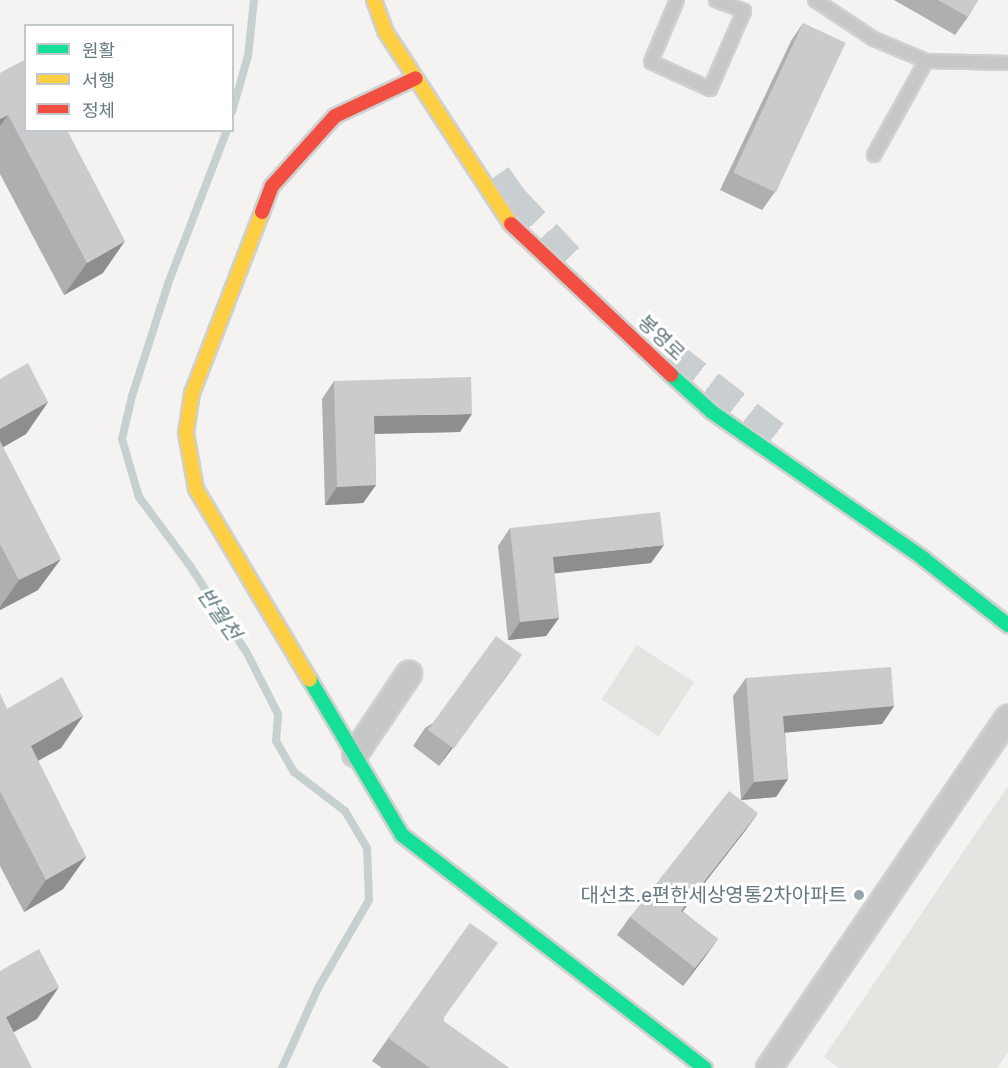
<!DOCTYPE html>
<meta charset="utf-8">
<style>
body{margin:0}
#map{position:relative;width:1008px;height:1068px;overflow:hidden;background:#f4f3f2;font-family:Roboto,"Noto Sans KR",sans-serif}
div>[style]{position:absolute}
.green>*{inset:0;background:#e3e5e0;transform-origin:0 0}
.stream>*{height:8px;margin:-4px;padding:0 4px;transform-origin:4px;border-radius:4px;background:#c6d0d1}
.highway-tunnel>*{height:33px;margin-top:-16.5px;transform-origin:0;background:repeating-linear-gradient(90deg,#c9ced0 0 33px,transparent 0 49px)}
.roads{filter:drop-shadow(2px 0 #cfd0d0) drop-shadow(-2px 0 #cfd0d0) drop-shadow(0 2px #cfd0d0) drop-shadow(0 -2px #cfd0d0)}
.lane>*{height:12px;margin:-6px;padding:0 6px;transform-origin:6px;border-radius:6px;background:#c6c8c8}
.street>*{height:24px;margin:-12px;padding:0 12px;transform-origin:12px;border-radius:12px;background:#c6c8c8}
.fast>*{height:14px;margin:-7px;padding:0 7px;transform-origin:7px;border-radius:7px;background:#16e098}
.slow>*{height:14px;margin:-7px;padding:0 7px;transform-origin:7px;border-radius:7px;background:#ffcf43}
.jam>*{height:14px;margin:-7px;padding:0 7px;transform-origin:7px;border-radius:7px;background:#f24e42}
.wall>*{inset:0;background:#aeafaf}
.shaded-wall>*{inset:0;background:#8d8e8f}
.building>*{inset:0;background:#cacbcc;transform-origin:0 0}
.dots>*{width:16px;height:16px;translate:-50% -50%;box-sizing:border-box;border:3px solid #fff;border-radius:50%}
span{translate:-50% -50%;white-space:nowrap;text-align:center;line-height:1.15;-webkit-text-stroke:6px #fff;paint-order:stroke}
.street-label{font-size:20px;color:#657981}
.poi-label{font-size:20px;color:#657981}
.right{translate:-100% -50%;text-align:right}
.water-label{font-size:21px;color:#617b7e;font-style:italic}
.legend{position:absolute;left:24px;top:24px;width:210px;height:108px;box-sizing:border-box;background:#fff;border:2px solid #c1c9cd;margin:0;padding:8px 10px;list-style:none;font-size:18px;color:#657981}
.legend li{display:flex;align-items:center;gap:12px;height:30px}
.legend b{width:30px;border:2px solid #c1c9cd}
</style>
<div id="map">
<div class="green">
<div style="left:637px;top:645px;width:68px;height:65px;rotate:33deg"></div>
<div style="clip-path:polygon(1008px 786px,1008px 1052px,997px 1068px,839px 1068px,824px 1057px)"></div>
</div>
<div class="stream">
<div style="left:232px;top:112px;width:58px;rotate:-74.1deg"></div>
<div style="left:248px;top:56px;width:56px;rotate:-83.9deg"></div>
<div style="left:227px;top:130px;width:165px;rotate:111deg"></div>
<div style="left:168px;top:284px;width:118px;rotate:107.8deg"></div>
<div style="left:132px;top:396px;width:44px;rotate:103.1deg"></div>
<div style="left:122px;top:439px;width:60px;rotate:73.7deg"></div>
<div style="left:139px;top:497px;width:86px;rotate:53.5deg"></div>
<div style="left:190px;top:566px;width:104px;rotate:56.8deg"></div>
<div style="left:247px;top:653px;width:68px;rotate:63.1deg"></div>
<div style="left:278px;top:714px;width:27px;rotate:94deg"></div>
<div style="left:276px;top:741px;width:36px;rotate:60deg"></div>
<div style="left:294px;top:772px;width:64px;rotate:37.4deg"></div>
<div style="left:345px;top:811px;width:43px;rotate:59.3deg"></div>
<div style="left:367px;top:848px;width:52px;rotate:87.8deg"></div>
<div style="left:369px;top:900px;width:102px;rotate:120.1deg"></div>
<div style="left:318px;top:988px;width:88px;rotate:114.2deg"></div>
</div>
<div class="highway-tunnel">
<div style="left:495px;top:176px;width:28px;rotate:55deg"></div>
<div style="left:511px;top:199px;width:95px;rotate:46.7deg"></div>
<div style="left:670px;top:356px;width:147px;rotate:37.8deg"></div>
</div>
<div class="roads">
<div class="lane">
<div style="left:677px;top:0;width:67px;rotate:112.8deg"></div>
<div style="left:651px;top:62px;width:65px;rotate:24.6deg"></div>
<div style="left:710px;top:89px;width:85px;rotate:-66.4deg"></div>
<div style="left:744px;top:11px;width:30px;rotate:-159deg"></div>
<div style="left:815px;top:0;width:71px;rotate:33.5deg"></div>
<div style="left:874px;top:39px;width:56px;rotate:22.9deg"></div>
<div style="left:926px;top:61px;width:82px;rotate:1.4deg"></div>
<div style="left:874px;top:155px;width:107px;rotate:-61deg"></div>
</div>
<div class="street">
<div style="left:355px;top:754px;width:97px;rotate:-56deg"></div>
<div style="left:769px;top:1068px;width:424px;rotate:-55.7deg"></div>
</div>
<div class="fast">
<div style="left:671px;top:375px;width:55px;rotate:42.1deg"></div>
<div style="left:712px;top:412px;width:258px;rotate:34.7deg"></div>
<div style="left:924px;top:559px;width:107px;rotate:38.2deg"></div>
<div style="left:310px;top:680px;width:180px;rotate:59.3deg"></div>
<div style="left:402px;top:835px;width:382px;rotate:37.6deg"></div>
</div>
<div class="slow">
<div style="left:374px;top:0;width:33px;rotate:70deg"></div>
<div style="left:385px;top:31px;width:230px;rotate:56.9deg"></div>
<div style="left:262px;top:212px;width:194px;rotate:111.1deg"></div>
<div style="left:192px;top:393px;width:40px;rotate:98.5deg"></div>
<div style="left:186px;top:433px;width:57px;rotate:79.9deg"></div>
<div style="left:196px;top:489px;width:222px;rotate:59.2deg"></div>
</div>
<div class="jam">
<div style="left:262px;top:212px;width:28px;rotate:-69deg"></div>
<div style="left:272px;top:186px;width:94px;rotate:-48deg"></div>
<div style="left:335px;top:116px;width:89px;rotate:-25.1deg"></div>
<div style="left:511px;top:224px;width:220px;rotate:43.3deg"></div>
</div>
</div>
<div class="wall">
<div style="clip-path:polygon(894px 0,978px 0,968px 17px,955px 35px)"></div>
<div style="clip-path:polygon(803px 23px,775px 192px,762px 210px,720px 190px,791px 41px)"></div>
<div style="clip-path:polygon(0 73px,103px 273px,64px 295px,0 174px)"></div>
<div style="clip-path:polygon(0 379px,48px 402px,26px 434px,3px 447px,38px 590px,0 610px)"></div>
<div style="clip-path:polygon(334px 381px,460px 432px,375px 434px,376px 485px,363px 503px,325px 505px,322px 399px)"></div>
<div style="clip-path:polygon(510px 528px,651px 563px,554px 573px,559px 618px,546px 636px,508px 640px,498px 546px)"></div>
<div style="clip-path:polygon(509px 673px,439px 766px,413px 746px,425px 728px)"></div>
<div style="clip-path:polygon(746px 678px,894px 706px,882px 724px,785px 732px,788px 779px,776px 797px,741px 800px,733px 696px)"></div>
<div style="clip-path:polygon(0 694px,7px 709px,83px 716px,61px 748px,38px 761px,86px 857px,63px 889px,24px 912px,0 866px)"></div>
<div style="clip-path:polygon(758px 813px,745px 831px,682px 911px,718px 939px,683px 986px,617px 935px,630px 917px)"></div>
<div style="clip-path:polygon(470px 923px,443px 1021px,509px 1068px,382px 1068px,372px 1061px)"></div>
</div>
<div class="shaded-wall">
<div style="clip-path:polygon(8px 115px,0 126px,0 119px)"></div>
<div style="clip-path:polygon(125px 241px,103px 273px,64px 295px,87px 263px)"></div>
<div style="clip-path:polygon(48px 402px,26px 434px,0 449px,0 429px)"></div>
<div style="clip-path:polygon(472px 414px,460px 432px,362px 434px,374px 416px)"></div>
<div style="clip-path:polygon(376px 485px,363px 503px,325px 505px,337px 487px)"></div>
<div style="clip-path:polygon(664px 545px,651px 563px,540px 575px,553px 557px)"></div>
<div style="clip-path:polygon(61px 559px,38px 590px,0 610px,0 607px,19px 580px)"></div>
<div style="clip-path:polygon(559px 618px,546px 636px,508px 640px,520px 622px)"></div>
<div style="clip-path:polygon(522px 655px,509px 673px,439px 766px,451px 748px)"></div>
<div style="clip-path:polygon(894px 706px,882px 724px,771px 734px,783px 716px)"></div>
<div style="clip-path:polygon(83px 716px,61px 748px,8px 777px,31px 746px)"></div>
<div style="clip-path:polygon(788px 779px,776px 797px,741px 800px,754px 782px)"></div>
<div style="clip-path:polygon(758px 813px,745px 831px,669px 929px,681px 911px)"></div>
<div style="clip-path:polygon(86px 857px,63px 889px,24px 912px,46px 880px)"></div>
<div style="clip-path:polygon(718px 939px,705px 957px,683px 986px,695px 968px)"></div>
<div style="clip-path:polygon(59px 987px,37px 1019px,0 1040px,6px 1017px)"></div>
</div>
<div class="building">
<div style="clip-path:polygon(938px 0,978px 0,968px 17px)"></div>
<div style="left:803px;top:23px;width:47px;height:165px;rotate:25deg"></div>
<div style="clip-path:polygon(26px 59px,26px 130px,67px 130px,125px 241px,87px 263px,8px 115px,0 119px,0 73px)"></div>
<div style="clip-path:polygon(28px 363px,48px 402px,0 429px,0 379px)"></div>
<div style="clip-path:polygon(471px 377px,472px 414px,374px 416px,376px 485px,337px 487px,334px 381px)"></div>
<div style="clip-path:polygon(0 441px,61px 559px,19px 580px,0 544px)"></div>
<div style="clip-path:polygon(660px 512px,664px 545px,553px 557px,559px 618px,520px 622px,510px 528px)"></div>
<div style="left:496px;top:636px;width:32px;height:116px;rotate:36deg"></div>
<div style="clip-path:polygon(891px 667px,894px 706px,783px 716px,788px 779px,754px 782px,746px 678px)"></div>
<div style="clip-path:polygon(62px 677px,83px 716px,31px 746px,86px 857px,46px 880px,0 791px,0 694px,7px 709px)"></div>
<div style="clip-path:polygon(729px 791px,758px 813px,681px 911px,718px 939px,695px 968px,630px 917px)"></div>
<div style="clip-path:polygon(470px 923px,498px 943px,442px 1020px,509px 1068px,430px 1068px,388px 1038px)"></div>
<div style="clip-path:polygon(39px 949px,59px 987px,6px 1017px,32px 1068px,0 1068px,0 971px)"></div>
</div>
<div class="dots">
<div style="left:859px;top:895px;background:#97a4a9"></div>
</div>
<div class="street-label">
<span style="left:661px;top:338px;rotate:43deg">봉영로</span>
</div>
<div class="poi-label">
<span class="right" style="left:847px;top:895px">대선초.e편한세상영통2차아파트</span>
</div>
<div class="water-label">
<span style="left:219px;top:614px;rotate:55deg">반월천</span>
</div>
<ul class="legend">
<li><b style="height:8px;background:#16e098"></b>원활</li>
<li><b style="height:8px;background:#ffcf43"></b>서행</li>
<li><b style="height:8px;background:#f24e42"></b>정체</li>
</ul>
</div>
